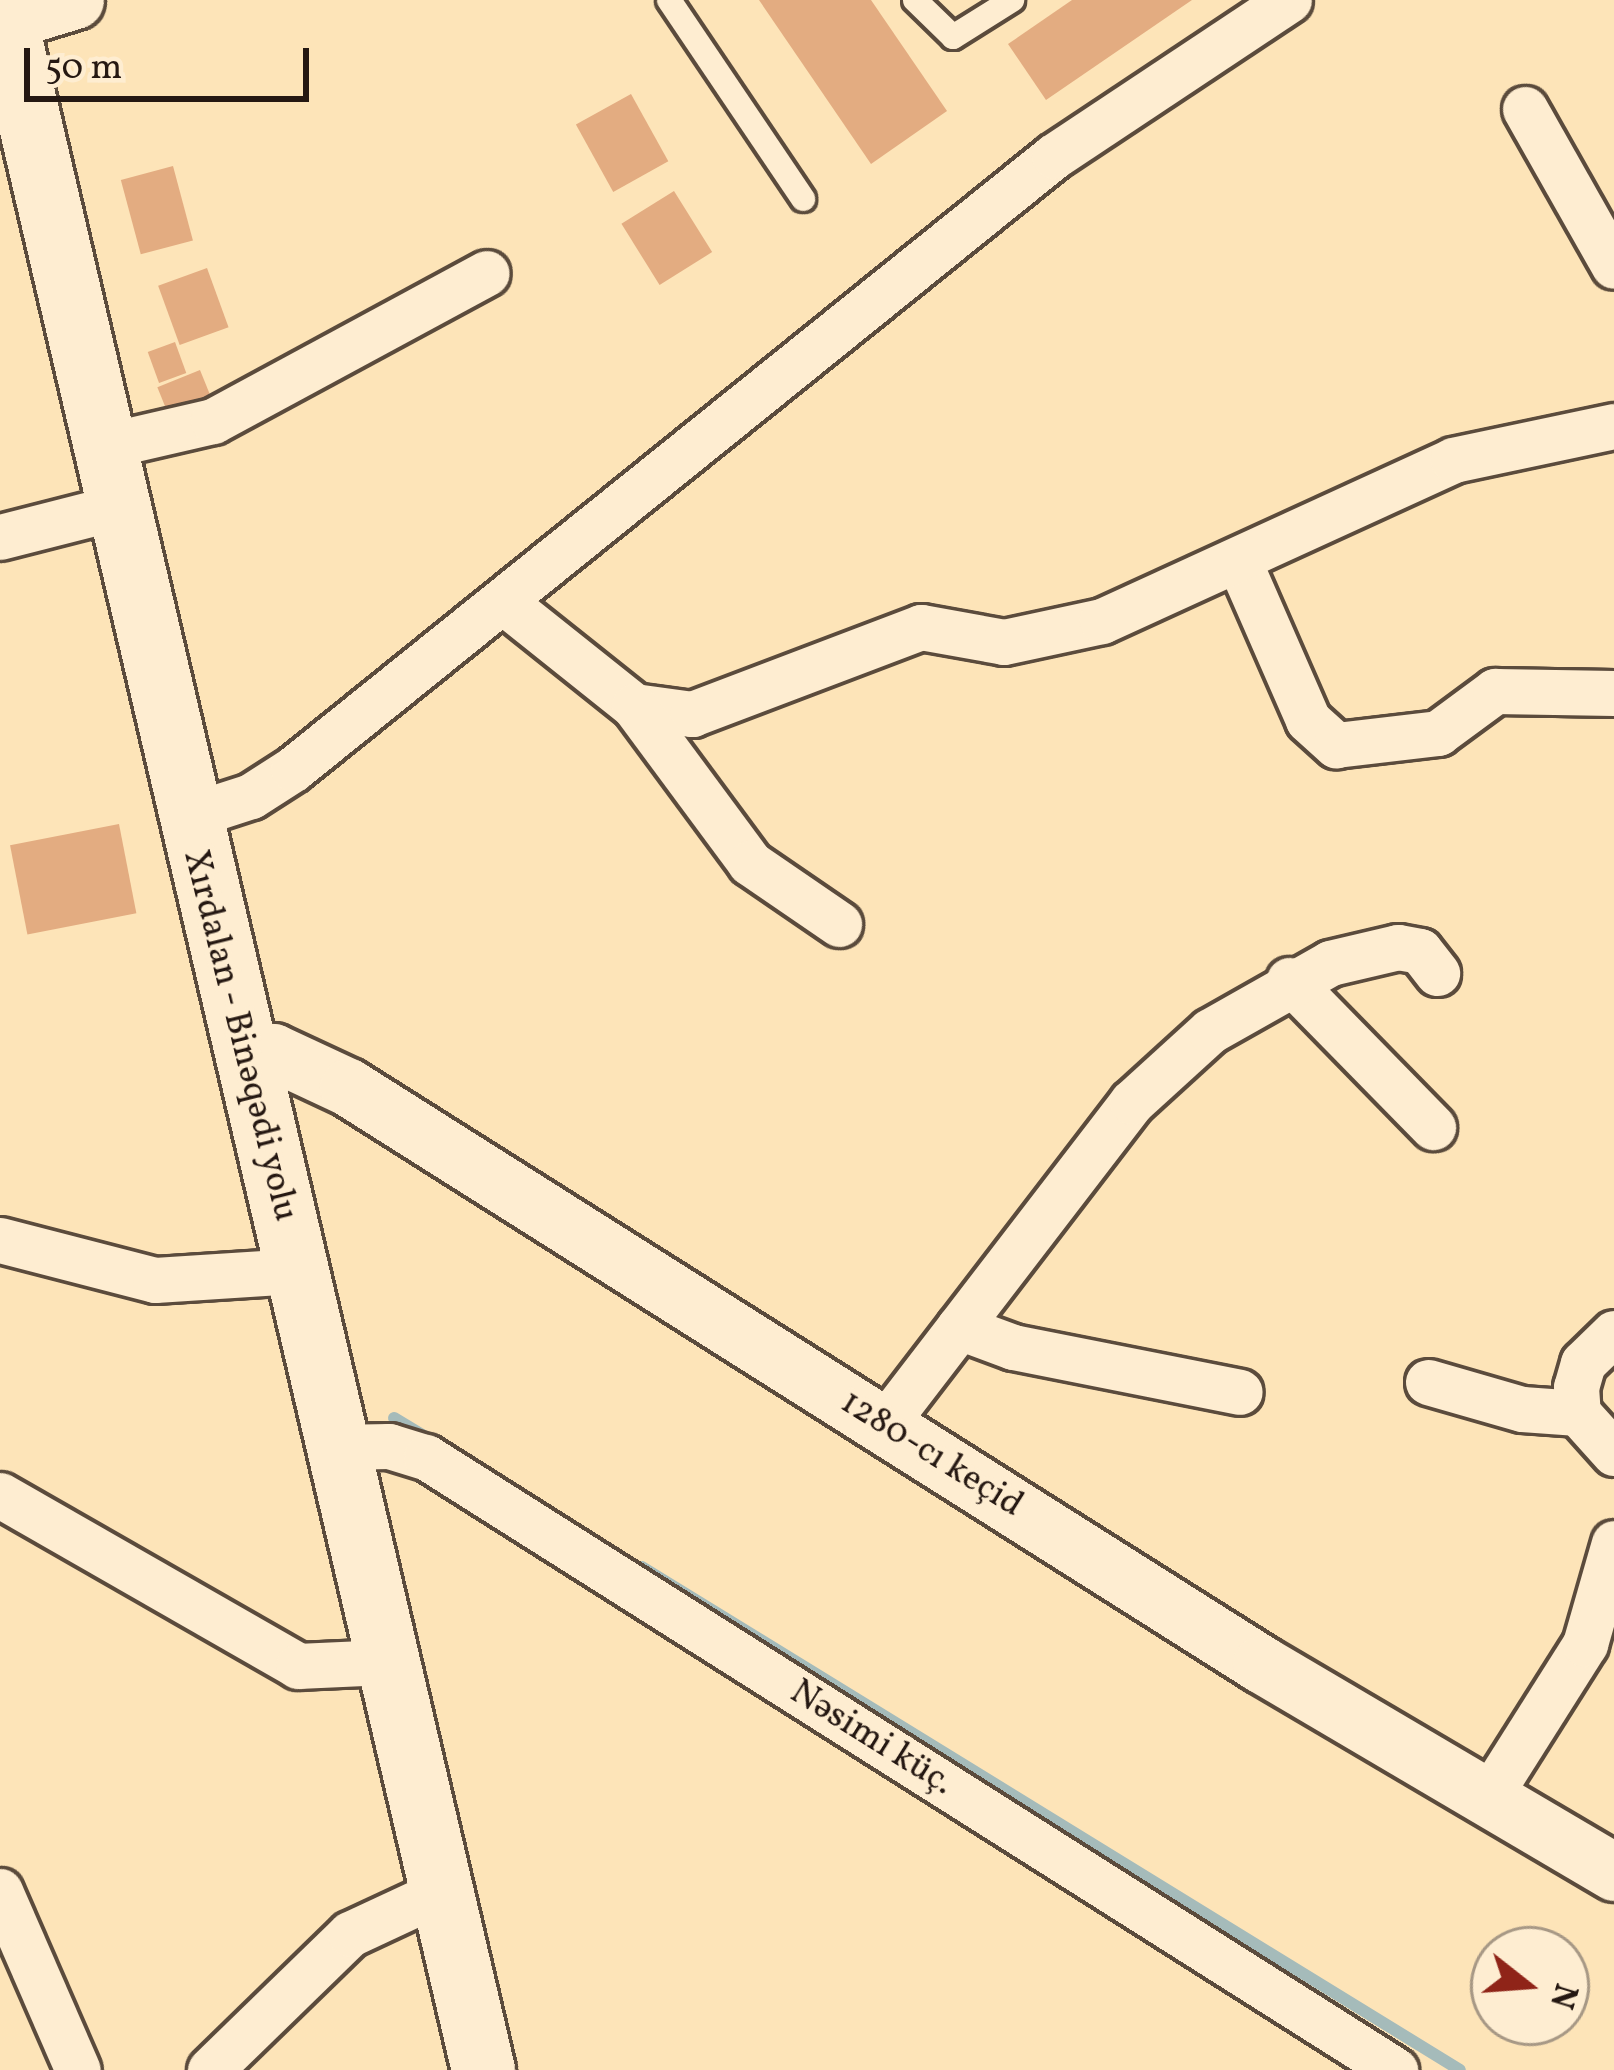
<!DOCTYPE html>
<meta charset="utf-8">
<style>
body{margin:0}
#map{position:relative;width:1614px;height:2070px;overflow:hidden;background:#fde4b8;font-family:Vollkorn,serif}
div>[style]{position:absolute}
.stream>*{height:12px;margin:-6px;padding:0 6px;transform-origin:6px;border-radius:6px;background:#a5bbba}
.building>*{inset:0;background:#e3ac81;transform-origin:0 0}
.roads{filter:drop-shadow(3px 0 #5b4b3c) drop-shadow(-3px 0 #5b4b3c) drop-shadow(0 3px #5b4b3c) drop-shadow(0 -3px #5b4b3c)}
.service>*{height:24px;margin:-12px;padding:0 12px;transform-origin:12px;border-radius:12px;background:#feedd1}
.minor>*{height:45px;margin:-22.5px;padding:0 22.5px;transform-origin:22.5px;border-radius:22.5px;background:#feedd1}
.tertiary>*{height:57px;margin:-28.5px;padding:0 28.5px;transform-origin:28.5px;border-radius:28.5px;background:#feedd1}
.secondary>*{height:63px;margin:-31.5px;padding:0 31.5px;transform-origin:31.5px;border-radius:31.5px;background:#feedd1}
span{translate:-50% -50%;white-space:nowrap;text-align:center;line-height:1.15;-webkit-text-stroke:9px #feedd1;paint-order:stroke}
.street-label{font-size:36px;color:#251812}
.north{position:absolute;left:1470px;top:1926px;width:120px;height:120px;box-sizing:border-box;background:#feedd1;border:3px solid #a79885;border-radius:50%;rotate:107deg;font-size:33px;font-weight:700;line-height:48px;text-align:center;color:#251812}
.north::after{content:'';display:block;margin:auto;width:42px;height:54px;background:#8f2418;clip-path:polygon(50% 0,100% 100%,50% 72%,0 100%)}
.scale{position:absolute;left:24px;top:48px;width:285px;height:54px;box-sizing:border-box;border:6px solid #251812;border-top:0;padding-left:15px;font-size:36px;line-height:42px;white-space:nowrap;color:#251812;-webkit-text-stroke:9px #feedd1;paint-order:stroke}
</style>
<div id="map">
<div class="stream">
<div style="left:394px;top:1418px;width:41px;rotate:31deg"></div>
<div style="left:642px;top:1567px;width:960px;rotate:31.59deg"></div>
</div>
<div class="building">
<div style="clip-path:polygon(759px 0,871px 0,947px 111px,871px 164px)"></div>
<div style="clip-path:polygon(1072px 0,1192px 0,1046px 100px,1008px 44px)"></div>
<div style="left:631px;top:94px;width:77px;height:63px;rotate:61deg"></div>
<div style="left:173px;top:166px;width:77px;height:54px;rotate:75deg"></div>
<div style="left:674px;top:191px;width:72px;height:62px;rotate:58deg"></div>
<div style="left:207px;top:268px;width:63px;height:52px;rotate:70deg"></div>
<div style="left:175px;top:342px;width:33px;height:29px;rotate:70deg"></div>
<div style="left:200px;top:370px;width:27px;height:46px;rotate:68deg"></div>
<div style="left:119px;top:824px;width:91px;height:111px;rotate:79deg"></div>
</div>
<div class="roads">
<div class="service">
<div style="left:669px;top:0;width:240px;rotate:56deg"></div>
<div style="left:915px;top:0;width:53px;rotate:44.2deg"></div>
<div style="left:953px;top:37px;width:70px;rotate:-32.1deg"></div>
</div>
<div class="minor">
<div style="left:1525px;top:109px;width:180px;rotate:60.5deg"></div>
<div style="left:100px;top:447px;width:116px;rotate:-13deg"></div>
<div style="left:213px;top:421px;width:311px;rotate:-28.4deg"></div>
<div style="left:0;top:537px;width:118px;rotate:-14.3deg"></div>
<div style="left:1240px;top:564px;width:170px;rotate:66.4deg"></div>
<div style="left:1308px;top:720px;width:38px;rotate:42deg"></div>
<div style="left:1336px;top:745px;width:103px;rotate:-6.7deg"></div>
<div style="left:1438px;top:733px;width:71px;rotate:-36.4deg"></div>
<div style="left:1495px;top:691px;width:119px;rotate:1deg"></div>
<div style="left:505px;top:603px;width:165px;rotate:38.6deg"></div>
<div style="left:634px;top:706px;width:59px;rotate:7.9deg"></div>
<div style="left:692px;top:714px;width:245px;rotate:-20.8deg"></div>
<div style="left:921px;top:627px;width:84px;rotate:10.2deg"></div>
<div style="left:1004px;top:642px;width:100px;rotate:-12.1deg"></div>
<div style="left:1102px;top:621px;width:386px;rotate:-24.6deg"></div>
<div style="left:1453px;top:460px;width:165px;rotate:-11.9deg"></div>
<div style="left:634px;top:706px;width:195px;rotate:53.5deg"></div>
<div style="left:750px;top:863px;width:108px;rotate:34.4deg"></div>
<div style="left:186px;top:817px;width:68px;rotate:-17.9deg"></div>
<div style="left:251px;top:796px;width:50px;rotate:-32.7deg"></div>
<div style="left:293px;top:769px;width:977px;rotate:-38.85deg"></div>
<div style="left:1054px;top:156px;width:282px;rotate:-33.6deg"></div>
<div style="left:1289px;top:980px;width:206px;rotate:45.6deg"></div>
<div style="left:0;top:1240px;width:160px;rotate:14.5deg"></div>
<div style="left:155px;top:1280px;width:140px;rotate:-3.7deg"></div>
<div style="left:959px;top:1327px;width:58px;rotate:20.3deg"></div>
<div style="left:1013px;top:1347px;width:231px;rotate:11.2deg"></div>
<div style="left:1614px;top:1333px;width:43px;rotate:135.9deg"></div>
<div style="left:1583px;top:1363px;width:25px;rotate:106deg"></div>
<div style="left:1576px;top:1387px;width:26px;rotate:86deg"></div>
<div style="left:1578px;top:1413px;width:54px;rotate:48deg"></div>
<div style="left:1428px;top:1382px;width:98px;rotate:16deg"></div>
<div style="left:1522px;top:1409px;width:56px;rotate:4.1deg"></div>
<div style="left:884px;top:1425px;width:407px;rotate:-52.5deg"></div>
<div style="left:1132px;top:1102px;width:105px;rotate:-42.3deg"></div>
<div style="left:1210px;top:1031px;width:138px;rotate:-29.5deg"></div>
<div style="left:1330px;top:963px;width:70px;rotate:-13.2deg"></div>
<div style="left:1398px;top:947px;width:22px;rotate:10deg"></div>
<div style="left:1420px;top:951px;width:28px;rotate:52deg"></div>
<div style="left:335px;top:1447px;width:54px;rotate:-1.1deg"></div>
<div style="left:389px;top:1446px;width:39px;rotate:17deg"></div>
<div style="left:426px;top:1457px;width:1147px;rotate:32.32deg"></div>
<div style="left:0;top:1495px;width:344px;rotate:29.8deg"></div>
<div style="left:298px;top:1666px;width:87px;rotate:-2.6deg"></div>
<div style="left:1489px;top:1796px;width:180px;rotate:-57.7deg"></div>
<div style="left:1585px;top:1644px;width:105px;rotate:-74deg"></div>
<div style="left:0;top:1891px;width:195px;rotate:66.5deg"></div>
<div style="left:210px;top:2070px;width:195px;rotate:-44.2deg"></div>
<div style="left:350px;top:1934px;width:99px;rotate:-25deg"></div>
</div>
<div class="tertiary">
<div style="left:6px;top:21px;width:72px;rotate:-16.9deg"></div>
<div style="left:244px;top:1051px;width:29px;rotate:2deg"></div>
<div style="left:273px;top:1052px;width:83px;rotate:25deg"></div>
<div style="left:348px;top:1087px;width:1080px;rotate:32.29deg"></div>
<div style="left:1261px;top:1664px;width:410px;rotate:30.5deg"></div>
</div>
<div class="secondary">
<div style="left:1px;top:0;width:2125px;rotate:76.89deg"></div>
</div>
</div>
<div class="street-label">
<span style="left:239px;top:1036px;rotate:76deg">Xırdalan - Binəqədi yolu</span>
<span style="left:931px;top:1455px;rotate:32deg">1280-cı keçid</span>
<span style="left:871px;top:1739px;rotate:32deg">Nəsimi küç.</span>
</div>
<div class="north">N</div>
<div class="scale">50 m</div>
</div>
